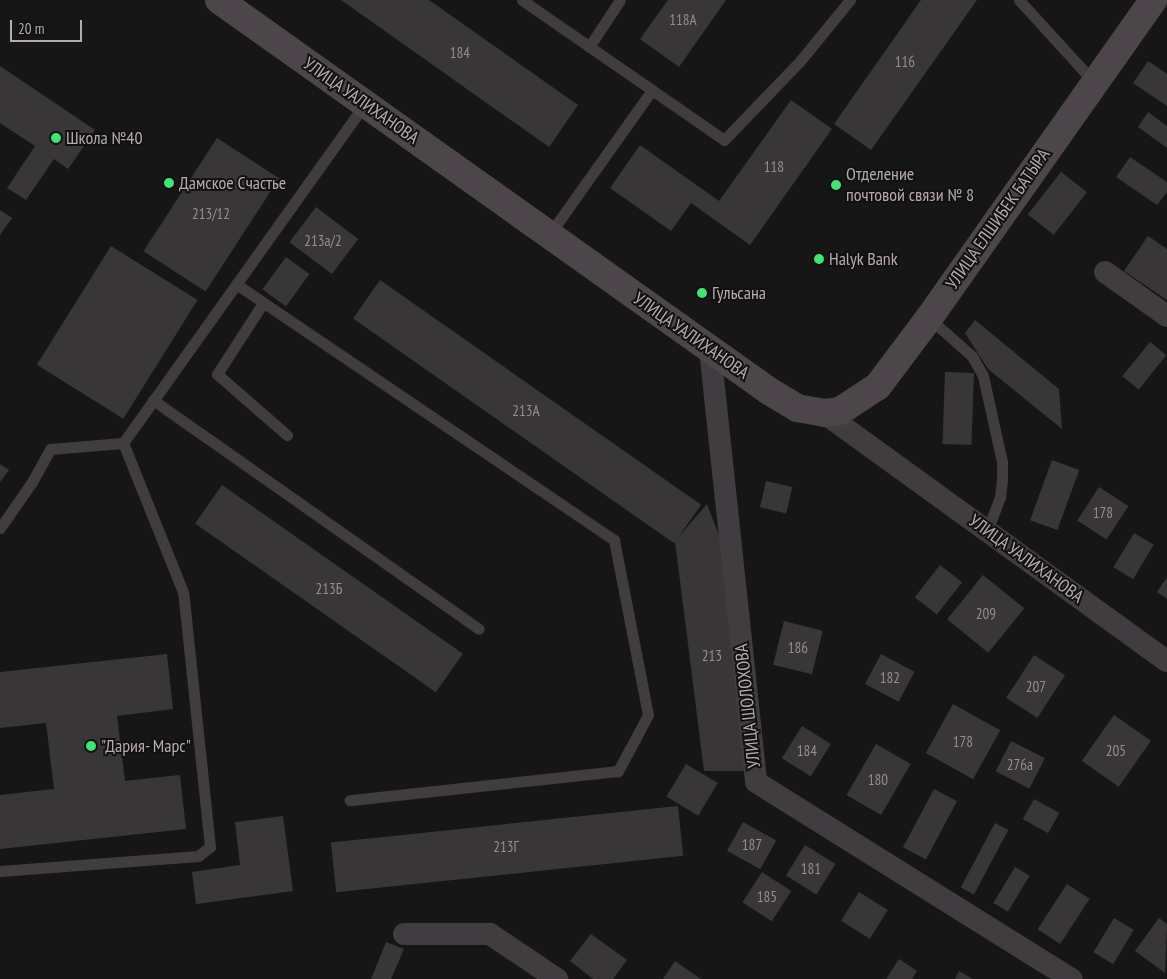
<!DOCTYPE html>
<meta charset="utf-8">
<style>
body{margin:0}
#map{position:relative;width:1167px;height:979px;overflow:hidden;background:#171616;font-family:"PT Sans Narrow",sans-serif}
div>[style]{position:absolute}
.building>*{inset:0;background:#393638;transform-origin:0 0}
.service>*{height:11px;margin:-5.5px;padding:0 5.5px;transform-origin:5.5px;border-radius:5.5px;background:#413c3f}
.minor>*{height:22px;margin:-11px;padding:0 11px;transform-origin:11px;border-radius:11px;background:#413c3f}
.secondary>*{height:28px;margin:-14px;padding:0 14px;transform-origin:14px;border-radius:14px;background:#4c4549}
.dots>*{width:14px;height:14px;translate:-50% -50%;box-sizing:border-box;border:2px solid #121111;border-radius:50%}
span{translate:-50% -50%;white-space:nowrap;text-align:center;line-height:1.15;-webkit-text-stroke:4px #121111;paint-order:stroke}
.number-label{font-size:15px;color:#978c94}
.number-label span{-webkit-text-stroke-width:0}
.street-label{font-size:18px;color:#b6a9b2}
.poi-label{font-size:18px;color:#b6a9b2}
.left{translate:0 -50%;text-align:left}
.scale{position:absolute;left:10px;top:20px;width:72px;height:22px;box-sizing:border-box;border:2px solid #b6a9b2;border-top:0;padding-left:6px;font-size:15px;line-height:18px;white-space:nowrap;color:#b6a9b2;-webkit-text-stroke:4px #121111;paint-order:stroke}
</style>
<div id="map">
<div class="building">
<div style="clip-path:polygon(341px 0,429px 0,578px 105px,549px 147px)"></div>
<div style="clip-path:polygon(668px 0,726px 0,679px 67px,640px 39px)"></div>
<div style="clip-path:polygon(921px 0,977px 0,871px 150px,834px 124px)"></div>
<div style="clip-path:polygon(1148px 61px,1167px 74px,1167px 106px,1133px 83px)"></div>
<div style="clip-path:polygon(0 66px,95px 130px,68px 169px,54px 159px,26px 200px,7px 188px,35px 146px,0 123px)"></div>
<div style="clip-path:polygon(791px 100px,832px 129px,750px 245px,691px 203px,671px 231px,610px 188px,640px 145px,719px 201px)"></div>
<div style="clip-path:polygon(1148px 112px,1167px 126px,1167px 148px,1138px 127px)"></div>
<div style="left:217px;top:138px;width:74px;height:135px;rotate:33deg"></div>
<div style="clip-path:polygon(1130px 157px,1167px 182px,1167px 192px,1157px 205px,1116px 177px)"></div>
<div style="left:1061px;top:172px;width:33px;height:54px;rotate:38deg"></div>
<div style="left:316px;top:207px;width:53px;height:44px;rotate:37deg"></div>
<div style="clip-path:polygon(0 210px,12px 218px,0 235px)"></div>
<div style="clip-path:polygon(1148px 236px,1167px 249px,1167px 300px,1124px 271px)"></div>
<div style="left:111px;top:246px;width:102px;height:140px;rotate:32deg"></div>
<div style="left:286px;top:257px;width:29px;height:40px;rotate:36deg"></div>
<div style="left:380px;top:280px;width:392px;height:47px;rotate:35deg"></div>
<div style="clip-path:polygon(975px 320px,1059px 389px,1062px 429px,988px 369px,965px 333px)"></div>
<div style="left:1150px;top:342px;width:21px;height:44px;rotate:39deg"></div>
<div style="left:945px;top:372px;width:29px;height:72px;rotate:2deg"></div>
<div style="left:1052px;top:460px;width:29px;height:64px;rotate:20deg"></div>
<div style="clip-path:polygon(0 464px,9px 470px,0 482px)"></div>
<div style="left:766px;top:481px;width:27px;height:27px;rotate:13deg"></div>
<div style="left:222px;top:485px;width:294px;height:47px;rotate:35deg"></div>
<div style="left:1099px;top:487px;width:35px;height:40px;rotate:33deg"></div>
<div style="clip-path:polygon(707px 504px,720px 538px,748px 771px,704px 771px,675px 541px)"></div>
<div style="left:1134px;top:533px;width:23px;height:40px;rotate:31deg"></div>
<div style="left:940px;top:565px;width:28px;height:41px;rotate:38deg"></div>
<div style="left:983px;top:575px;width:53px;height:57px;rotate:39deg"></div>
<div style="clip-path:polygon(1167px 577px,1167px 599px,1157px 592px)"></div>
<div style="left:784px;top:621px;width:40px;height:45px;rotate:14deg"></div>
<div style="clip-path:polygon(167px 654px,173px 709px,117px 716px,125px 781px,180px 775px,186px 829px,0 849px,0 795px,54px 789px,46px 723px,0 728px,0 672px)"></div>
<div style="left:881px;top:654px;width:38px;height:34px;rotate:28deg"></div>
<div style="left:1034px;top:655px;width:37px;height:51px;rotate:33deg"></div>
<div style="left:953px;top:704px;width:54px;height:56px;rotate:29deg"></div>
<div style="left:1114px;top:715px;width:45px;height:56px;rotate:35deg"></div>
<div style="left:802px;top:726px;width:34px;height:38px;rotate:32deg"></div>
<div style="left:1011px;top:741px;width:38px;height:34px;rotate:27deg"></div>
<div style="left:876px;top:744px;width:40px;height:59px;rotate:30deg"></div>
<div style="left:686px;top:764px;width:37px;height:38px;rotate:31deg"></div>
<div style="left:934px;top:789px;width:26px;height:66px;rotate:28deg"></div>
<div style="left:1034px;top:799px;width:29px;height:23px;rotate:29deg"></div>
<div style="left:678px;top:806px;width:50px;height:349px;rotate:84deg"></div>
<div style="clip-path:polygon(283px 816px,293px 891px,196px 904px,192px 872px,240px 865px,235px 822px)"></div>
<div style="left:743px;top:822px;width:38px;height:33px;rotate:29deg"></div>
<div style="left:995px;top:823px;width:15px;height:73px;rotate:28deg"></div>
<div style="left:805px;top:845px;width:36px;height:36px;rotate:32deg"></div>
<div style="left:1015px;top:867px;width:17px;height:42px;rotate:31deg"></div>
<div style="left:762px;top:872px;width:35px;height:36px;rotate:33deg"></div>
<div style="left:1067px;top:884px;width:27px;height:54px;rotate:33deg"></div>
<div style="left:859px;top:892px;width:34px;height:34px;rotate:32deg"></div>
<div style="left:1114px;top:918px;width:23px;height:40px;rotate:31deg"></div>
<div style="clip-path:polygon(1159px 918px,1167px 924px,1165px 973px,1135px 951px)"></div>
<div style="clip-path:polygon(591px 934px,627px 960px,613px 979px,593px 979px,570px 961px)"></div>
<div style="clip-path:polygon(386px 942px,404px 949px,391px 979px,371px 979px)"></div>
<div style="clip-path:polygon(899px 959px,917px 971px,912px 979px,886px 979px)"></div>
<div style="clip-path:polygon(675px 961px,701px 979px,663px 979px)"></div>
<div style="clip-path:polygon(959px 971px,973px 979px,955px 979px)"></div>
</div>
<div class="service">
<div style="left:522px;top:0;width:246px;rotate:34.7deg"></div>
<div style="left:724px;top:140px;width:110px;rotate:-46.1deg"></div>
<div style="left:800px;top:61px;width:79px;rotate:-50.7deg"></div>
<div style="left:1019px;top:0;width:111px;rotate:47.6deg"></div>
<div style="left:589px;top:47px;width:56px;rotate:-56.6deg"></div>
<div style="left:549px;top:235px;width:178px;rotate:-54.6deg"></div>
<div style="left:236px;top:284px;width:457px;rotate:34.1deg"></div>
<div style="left:614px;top:540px;width:178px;rotate:79deg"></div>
<div style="left:648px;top:715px;width:64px;rotate:118.2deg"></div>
<div style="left:618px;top:771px;width:270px;rotate:173.8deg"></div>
<div style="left:263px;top:303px;width:85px;rotate:122.9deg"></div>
<div style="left:217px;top:374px;width:93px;rotate:41.1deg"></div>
<div style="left:929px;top:318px;width:57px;rotate:41.5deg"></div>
<div style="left:972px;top:356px;width:23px;rotate:61deg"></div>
<div style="left:983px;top:376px;width:88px;rotate:77.5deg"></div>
<div style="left:1002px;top:462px;width:17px;rotate:90deg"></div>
<div style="left:1002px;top:479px;width:18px;rotate:96deg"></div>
<div style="left:1000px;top:497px;width:36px;rotate:111deg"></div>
<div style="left:153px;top:400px;width:398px;rotate:35.1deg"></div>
<div style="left:0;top:528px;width:56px;rotate:-55.2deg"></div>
<div style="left:32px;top:482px;width:38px;rotate:-61deg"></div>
<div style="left:50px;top:449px;width:73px;rotate:-4.7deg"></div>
<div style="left:123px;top:443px;width:417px;rotate:-54.5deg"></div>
<div style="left:0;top:871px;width:199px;rotate:-4.3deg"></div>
<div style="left:198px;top:856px;width:15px;rotate:-37deg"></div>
<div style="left:210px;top:847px;width:256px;rotate:-96deg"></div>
<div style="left:183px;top:592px;width:161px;rotate:-111.9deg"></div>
</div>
<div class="minor">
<div style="left:1105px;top:272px;width:76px;rotate:35.4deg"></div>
<div style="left:710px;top:350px;width:434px;rotate:83.9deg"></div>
<div style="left:756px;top:782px;width:372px;rotate:32deg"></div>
<div style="left:824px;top:413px;width:423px;rotate:35.9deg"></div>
<div style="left:404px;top:934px;width:86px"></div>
<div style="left:490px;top:934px;width:81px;rotate:33.9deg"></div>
</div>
<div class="secondary">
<div style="left:219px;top:0;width:675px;rotate:35.41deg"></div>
<div style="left:769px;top:391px;width:33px;rotate:31deg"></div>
<div style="left:797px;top:408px;width:27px;rotate:10deg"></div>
<div style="left:824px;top:413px;width:16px;rotate:-7deg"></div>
<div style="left:840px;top:411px;width:45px;rotate:-33.3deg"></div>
<div style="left:878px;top:386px;width:85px;rotate:-53.1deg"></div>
<div style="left:929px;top:318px;width:389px;rotate:-54.8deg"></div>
</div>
<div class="dots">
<div style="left:56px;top:138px;background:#42e377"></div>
<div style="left:169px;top:183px;background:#42e377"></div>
<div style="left:836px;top:185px;background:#42e377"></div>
<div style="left:819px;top:259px;background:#42e377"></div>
<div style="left:702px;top:293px;background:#42e377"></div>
<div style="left:91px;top:746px;background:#42e377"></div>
</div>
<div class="number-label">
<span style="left:683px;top:20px">118А</span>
<span style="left:460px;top:53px">184</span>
<span style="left:905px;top:62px">116</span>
<span style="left:774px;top:167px">118</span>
<span style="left:211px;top:214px">213/12</span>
<span style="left:323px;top:241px">213а/2</span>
<span style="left:526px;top:411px">213А</span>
<span style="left:1103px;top:513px">178</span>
<span style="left:329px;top:589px">213Б</span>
<span style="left:986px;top:614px">209</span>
<span style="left:798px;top:648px">186</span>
<span style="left:712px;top:656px">213</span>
<span style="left:890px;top:678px">182</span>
<span style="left:1036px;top:687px">207</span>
<span style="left:963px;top:742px">178</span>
<span style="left:807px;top:751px">184</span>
<span style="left:1116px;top:751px">205</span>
<span style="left:1020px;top:765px">276а</span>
<span style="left:878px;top:780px">180</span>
<span style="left:752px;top:845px">187</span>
<span style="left:506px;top:847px">213Г</span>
<span style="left:811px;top:869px">181</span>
<span style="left:767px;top:897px">185</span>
</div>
<div class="street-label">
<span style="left:361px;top:101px;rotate:35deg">УЛИЦА УАЛИХАНОВА</span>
<span style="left:998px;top:219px;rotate:-55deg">УЛИЦА ЕЛШИБЕК БАТЫРА</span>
<span style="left:691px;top:336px;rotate:35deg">УЛИЦА УАЛИХАНОВА</span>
<span style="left:1026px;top:559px;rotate:36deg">УЛИЦА УАЛИХАНОВА</span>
<span style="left:748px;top:706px;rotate:-96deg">УЛИЦА ШОЛОХОВА</span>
</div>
<div class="poi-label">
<span class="left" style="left:66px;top:138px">Школа №40</span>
<span class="left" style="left:846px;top:185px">Отделение<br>почтовой связи № 8</span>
<span class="left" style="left:179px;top:183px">Дамское Счастье</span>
<span class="left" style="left:829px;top:259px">Halyk Bank</span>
<span class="left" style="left:712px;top:293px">Гульсана</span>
<span class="left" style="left:101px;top:746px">"Дария- Марс"</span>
</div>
<div class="scale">20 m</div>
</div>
